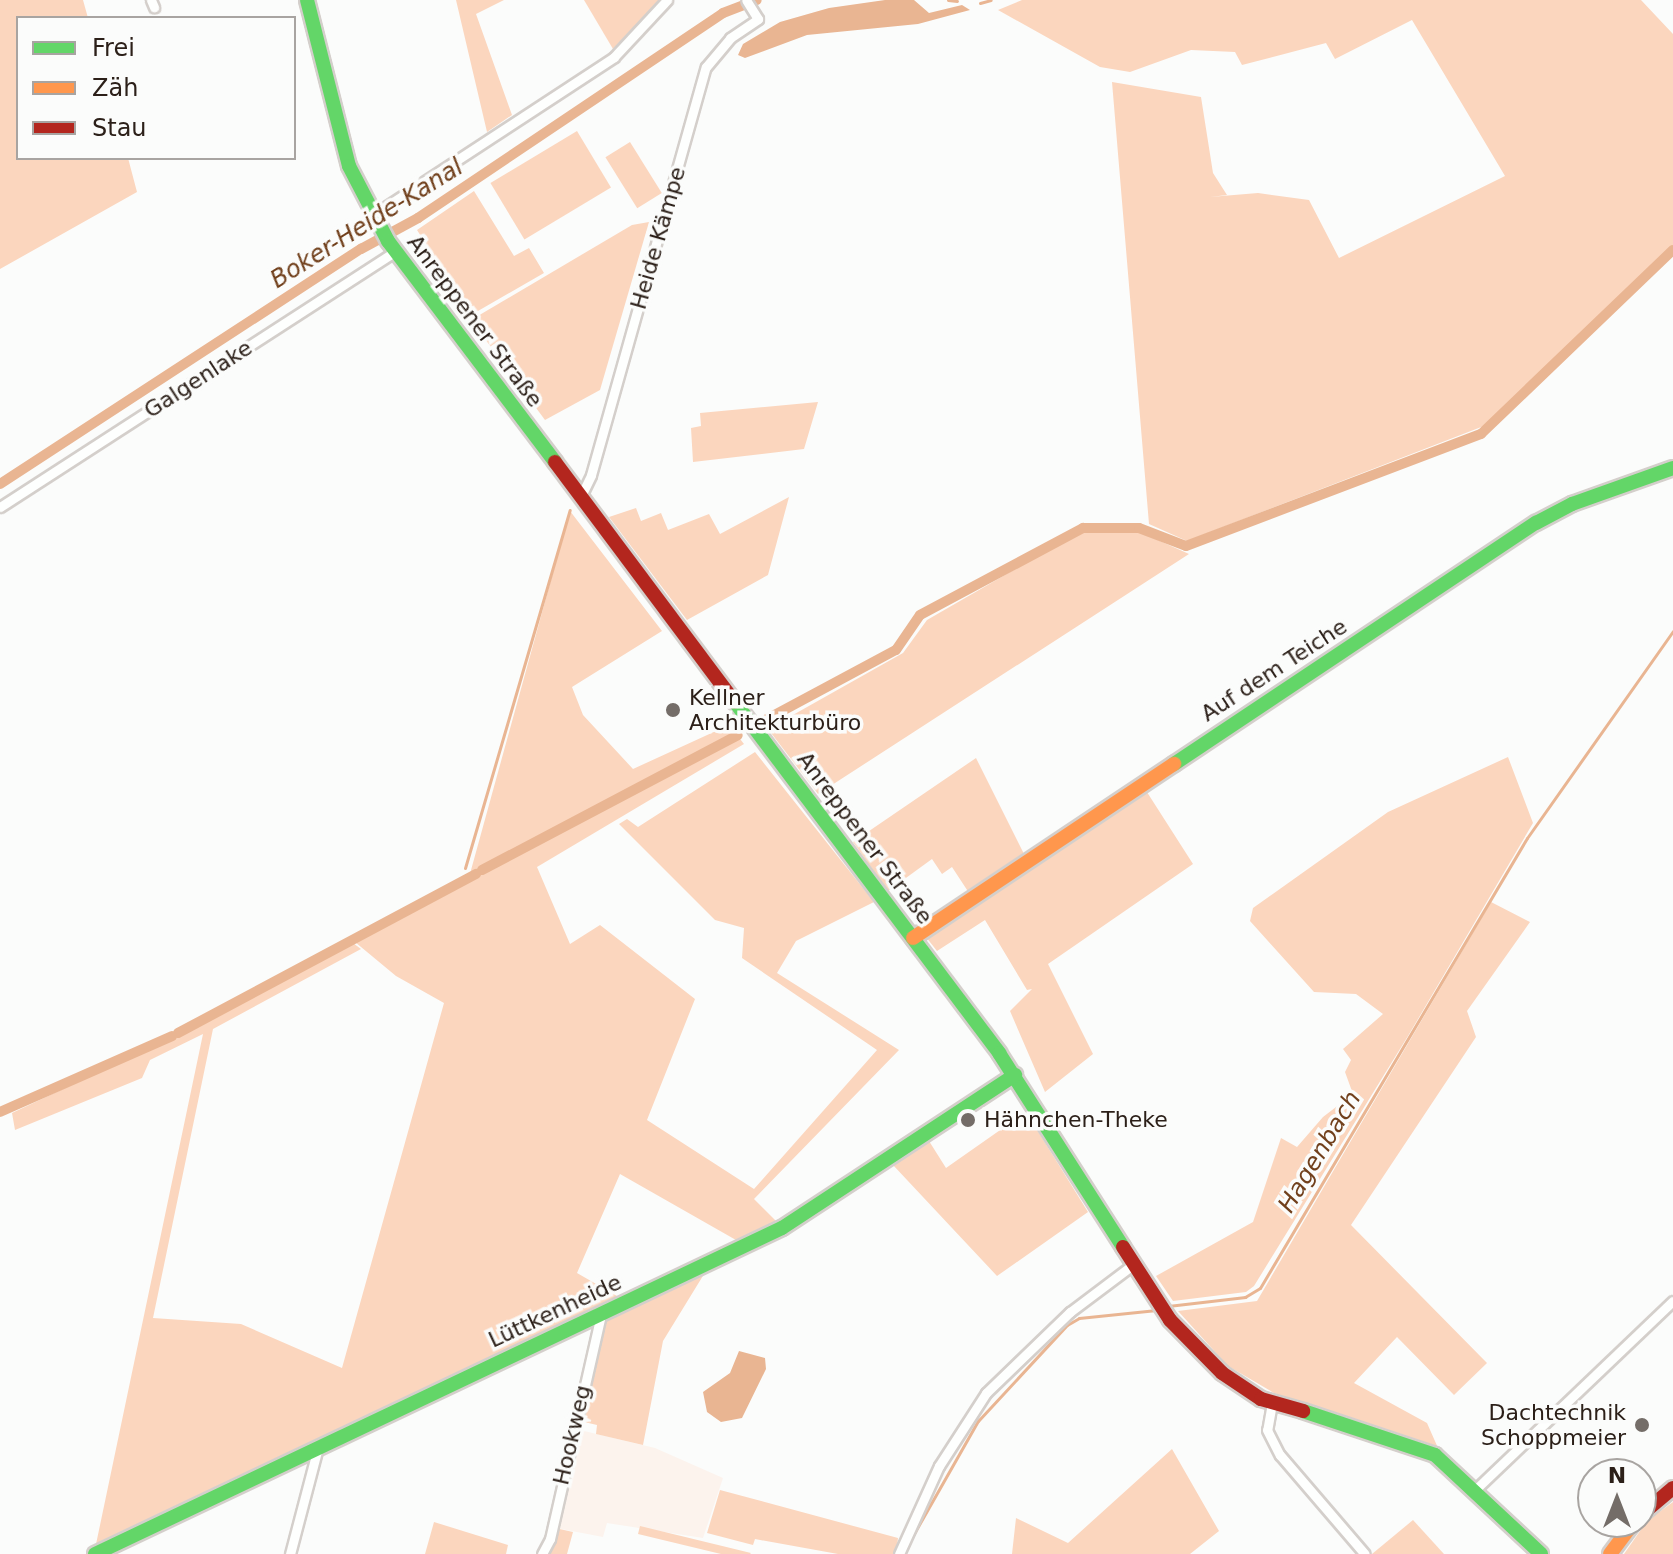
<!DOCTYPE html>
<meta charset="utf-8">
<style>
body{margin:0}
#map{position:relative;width:1673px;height:1554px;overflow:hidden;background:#fbfcfb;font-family:"DejaVu Sans",sans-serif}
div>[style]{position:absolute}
.built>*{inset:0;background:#fcf3ed}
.green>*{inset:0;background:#fbd6be;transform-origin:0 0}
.water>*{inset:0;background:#e9b592}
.stream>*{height:3px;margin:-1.5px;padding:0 1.5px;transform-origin:1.5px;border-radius:1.5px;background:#e9b592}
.canal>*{height:10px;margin:-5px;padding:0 5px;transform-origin:5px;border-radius:5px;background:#e9b592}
.roads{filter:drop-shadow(2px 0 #d4cfcb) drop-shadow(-2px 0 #d4cfcb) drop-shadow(0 2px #d4cfcb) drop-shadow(0 -2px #d4cfcb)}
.street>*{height:9px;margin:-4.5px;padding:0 4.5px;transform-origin:4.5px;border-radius:4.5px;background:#fefffe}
.fast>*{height:14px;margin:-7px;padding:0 7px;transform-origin:7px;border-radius:7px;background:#63d668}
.slow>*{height:14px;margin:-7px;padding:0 7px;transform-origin:7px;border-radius:7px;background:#ff974d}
.jam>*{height:14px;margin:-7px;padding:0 7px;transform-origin:7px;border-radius:7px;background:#b3261e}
.dots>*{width:22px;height:22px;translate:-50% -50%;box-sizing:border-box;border:4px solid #fbfcfb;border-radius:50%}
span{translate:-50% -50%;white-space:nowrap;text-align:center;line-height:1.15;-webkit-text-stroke:7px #fbfcfb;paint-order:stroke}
.street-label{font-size:22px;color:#2c2019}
.poi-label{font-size:22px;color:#2c2019}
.left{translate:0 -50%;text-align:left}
.right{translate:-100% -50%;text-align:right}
.water-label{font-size:24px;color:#71401c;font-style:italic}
.legend{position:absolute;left:16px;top:16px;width:280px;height:144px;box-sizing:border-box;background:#fbfcfb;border:2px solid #a8a4a1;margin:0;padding:10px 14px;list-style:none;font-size:24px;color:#2c2019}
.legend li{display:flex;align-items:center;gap:16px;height:40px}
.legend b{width:40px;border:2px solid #a8a4a1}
.north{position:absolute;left:1577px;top:1458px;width:80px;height:80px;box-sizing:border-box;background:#fbfcfb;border:2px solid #a8a4a1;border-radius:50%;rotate:0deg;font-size:22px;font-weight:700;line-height:32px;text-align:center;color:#2c2019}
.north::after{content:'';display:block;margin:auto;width:28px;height:36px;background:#746d68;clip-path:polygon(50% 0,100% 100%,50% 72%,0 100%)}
</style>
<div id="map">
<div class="built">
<div style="clip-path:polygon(580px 1430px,655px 1448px,723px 1478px,703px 1538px,607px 1523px,603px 1537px,556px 1528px)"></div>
</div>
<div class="green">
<div style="clip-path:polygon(0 0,83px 0,88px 18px,18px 18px,18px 158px,128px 158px,137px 192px,0 269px)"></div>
<div style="clip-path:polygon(456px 0,504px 0,476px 14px,512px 115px,487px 132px)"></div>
<div style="clip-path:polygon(584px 0,660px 0,613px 49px)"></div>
<div style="clip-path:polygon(1022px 0,1641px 0,1673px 34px,1673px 245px,1489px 424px,1187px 541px,1149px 524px,1112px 82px,1201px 97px,1213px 173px,1227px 195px,1210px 197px,1258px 193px,1309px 200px,1339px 258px,1505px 176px,1412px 20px,1335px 59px,1326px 43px,1242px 65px,1235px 52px,1191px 50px,1130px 72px,1100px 67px,998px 10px)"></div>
<div style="left:577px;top:131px;width:66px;height:101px;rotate:59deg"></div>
<div style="left:630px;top:142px;width:60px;height:29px;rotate:58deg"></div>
<div style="clip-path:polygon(474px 191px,514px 256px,529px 248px,544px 273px,471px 315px,417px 230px)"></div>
<div style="clip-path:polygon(649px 222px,600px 390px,545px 420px,471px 320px,632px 225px)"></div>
<div style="clip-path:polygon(818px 402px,804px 449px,693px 462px,691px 428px,701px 426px,700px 413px)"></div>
<div style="clip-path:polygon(789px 497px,768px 575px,687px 620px,609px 517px,636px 508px,641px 521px,661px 513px,668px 530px,709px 514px,720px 534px)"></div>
<div style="clip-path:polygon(570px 511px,662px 631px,572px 687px,583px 715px,633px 769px,729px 725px,744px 744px,537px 867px,570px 944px,600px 925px,695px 999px,647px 1120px,754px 1189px,877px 1050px,742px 958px,744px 928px,715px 920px,619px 824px,627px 819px,638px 827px,755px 752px,874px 902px,796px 941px,777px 973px,899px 1050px,754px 1199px,781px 1226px,743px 1244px,620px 1174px,577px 1273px,631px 1304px,709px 1266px,663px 1341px,643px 1445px,596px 1434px,597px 1425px,580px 1421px,605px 1314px,95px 1549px,203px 1034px,150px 1060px,142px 1078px,15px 1130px,12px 1113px,206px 1022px,353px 943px,361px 949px,213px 1029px,153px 1318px,241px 1324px,342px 1368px,444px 1003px,396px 976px,355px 942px,468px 881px)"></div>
<div style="clip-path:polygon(1116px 530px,1142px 533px,1189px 554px,818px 794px,768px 729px,903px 653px,927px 620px,1081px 531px)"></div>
<div style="clip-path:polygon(1508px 757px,1533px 823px,1408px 1036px,1254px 1286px,1246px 1292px,1173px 1301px,1156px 1276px,1253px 1222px,1281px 1138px,1297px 1147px,1323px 1117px,1353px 1094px,1345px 1072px,1351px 1060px,1343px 1049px,1383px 1014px,1356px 994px,1314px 992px,1250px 921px,1253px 908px,1388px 812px)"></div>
<div style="clip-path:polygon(976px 758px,1026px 858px,971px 896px,952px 867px,942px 874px,932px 859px,888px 891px,853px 842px)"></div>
<div style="clip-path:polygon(1145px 789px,1193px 864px,1048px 964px,1093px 1054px,1045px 1092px,1010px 1011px,1032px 989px,1027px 990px,985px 920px,937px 951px,926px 937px)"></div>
<div style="clip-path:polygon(1491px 902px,1530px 922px,1467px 1011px,1476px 1037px,1351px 1225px,1487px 1363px,1454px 1395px,1397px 1337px,1354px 1383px,1427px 1423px,1438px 1448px,1274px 1393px,1228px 1366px,1178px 1311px,1257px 1301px)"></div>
<div style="clip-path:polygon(1026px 1112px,1088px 1212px,997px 1276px,893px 1165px,929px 1141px,946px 1168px)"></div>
<div style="clip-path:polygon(1172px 1449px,1219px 1531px,1190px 1554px,1012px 1554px,1016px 1518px,1068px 1543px)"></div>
<div style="clip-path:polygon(720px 1490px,898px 1538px,896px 1554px,838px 1554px,755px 1539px,753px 1545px,707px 1533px)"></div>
<div style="clip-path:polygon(1673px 1502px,1673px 1554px,1624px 1554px,1647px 1521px)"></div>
<div style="clip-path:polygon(1413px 1520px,1444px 1554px,1372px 1554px)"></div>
<div style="clip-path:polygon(434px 1522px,508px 1545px,506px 1554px,425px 1554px)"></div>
<div style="clip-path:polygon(640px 1526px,751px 1553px,750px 1554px,721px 1554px,638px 1534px)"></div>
<div style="clip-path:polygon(555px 1528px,573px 1532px,567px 1554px,547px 1554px)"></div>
</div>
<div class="water">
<div style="clip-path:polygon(885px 0,914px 0,929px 13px,962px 5px,970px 10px,918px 24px,807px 35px,745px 58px,738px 55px,743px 44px,780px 22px,829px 8px)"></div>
<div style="clip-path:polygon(739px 1351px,765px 1358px,766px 1369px,742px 1418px,721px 1422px,707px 1412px,703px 1392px,730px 1373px)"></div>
</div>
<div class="stream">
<div style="left:948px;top:0;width:9px;rotate:6deg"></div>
<div style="left:980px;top:3px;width:11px;rotate:-15deg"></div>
<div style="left:465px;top:868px;width:373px;rotate:-73.7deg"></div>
<div style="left:1168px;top:1306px;width:78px;rotate:-6.7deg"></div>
<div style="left:1245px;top:1297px;width:17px;rotate:-31deg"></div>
<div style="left:1260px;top:1288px;width:523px;rotate:-59.32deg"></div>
<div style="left:1527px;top:838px;width:253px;rotate:-54.8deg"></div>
<div style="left:908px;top:1544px;width:142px;rotate:-60.4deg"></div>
<div style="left:978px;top:1421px;width:131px;rotate:-47.2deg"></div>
<div style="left:1067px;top:1325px;width:14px;rotate:-30deg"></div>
<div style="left:1079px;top:1318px;width:78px;rotate:-5.9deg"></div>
</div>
<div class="canal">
<div style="left:0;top:484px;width:431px;rotate:-33.1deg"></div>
<div style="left:361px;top:249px;width:65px;rotate:-28.5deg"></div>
<div style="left:418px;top:218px;width:367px;rotate:-33.9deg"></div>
<div style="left:723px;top:13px;width:36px;rotate:-21deg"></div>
<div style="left:754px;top:726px;width:161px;rotate:-28.2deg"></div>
<div style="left:896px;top:650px;width:42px;rotate:-55.6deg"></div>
<div style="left:920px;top:615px;width:185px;rotate:-28.1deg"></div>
<div style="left:1083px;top:528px;width:56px"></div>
<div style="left:1139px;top:528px;width:50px;rotate:21deg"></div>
<div style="left:1186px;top:546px;width:316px;rotate:-20.8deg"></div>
<div style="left:1481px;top:434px;width:266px;rotate:-43.8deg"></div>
<div style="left:482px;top:870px;width:289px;rotate:-27.8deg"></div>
<div style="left:178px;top:1033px;width:338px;rotate:-28.1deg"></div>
<div style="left:0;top:1112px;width:188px;rotate:-23.8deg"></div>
</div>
<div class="roads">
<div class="street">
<div style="left:151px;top:0;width:8px;rotate:67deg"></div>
<div style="left:373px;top:215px;width:288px;rotate:-33.2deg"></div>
<div style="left:614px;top:57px;width:78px;rotate:-47.1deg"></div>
<div style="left:580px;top:498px;width:25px;rotate:-64deg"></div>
<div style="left:591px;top:475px;width:424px;rotate:-74.3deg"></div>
<div style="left:706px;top:67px;width:38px;rotate:-50deg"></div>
<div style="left:730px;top:38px;width:34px;rotate:-34deg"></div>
<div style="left:758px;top:19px;width:22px;rotate:-122deg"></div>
<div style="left:0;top:507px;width:472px;rotate:-32.9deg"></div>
<div style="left:1272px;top:1403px;width:27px;rotate:100deg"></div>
<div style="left:1267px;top:1430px;width:28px;rotate:63deg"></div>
<div style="left:1280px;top:1455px;width:130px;rotate:49.4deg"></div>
<div style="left:1476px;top:1489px;width:272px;rotate:-43.7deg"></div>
<div style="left:290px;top:1554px;width:111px;rotate:-75.3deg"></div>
<div style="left:542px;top:1554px;width:17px;rotate:-62deg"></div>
<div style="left:550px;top:1539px;width:231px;rotate:-77.2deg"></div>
<div style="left:899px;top:1554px;width:97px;rotate:-65.6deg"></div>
<div style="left:939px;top:1466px;width:87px;rotate:-57.2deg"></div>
<div style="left:986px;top:1393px;width:117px;rotate:-44deg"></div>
<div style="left:1070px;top:1312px;width:80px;rotate:-36.9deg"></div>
</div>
<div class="fast">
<div style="left:307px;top:0;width:171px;rotate:75.8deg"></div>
<div style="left:349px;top:166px;width:85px;rotate:62.5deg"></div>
<div style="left:388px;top:241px;width:277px;rotate:52.9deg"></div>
<div style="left:734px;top:701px;width:441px;rotate:53deg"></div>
<div style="left:999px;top:1053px;width:230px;rotate:57.4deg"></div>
<div style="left:1174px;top:764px;width:435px;rotate:-33.7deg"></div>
<div style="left:1536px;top:523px;width:41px;rotate:-27.8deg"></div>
<div style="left:1572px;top:504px;width:107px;rotate:-19.6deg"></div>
<div style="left:1303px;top:1411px;width:139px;rotate:18.4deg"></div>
<div style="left:1435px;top:1455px;width:145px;rotate:43deg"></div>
<div style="left:95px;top:1554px;width:760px;rotate:-25.39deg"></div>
<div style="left:782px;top:1228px;width:279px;rotate:-33.3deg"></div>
</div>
<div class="slow">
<div style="left:913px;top:938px;width:314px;rotate:-33.7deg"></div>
<div style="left:1610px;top:1554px;width:40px;rotate:-53deg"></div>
</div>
<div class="jam">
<div style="left:555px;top:462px;width:299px;rotate:53.2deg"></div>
<div style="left:1123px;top:1247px;width:87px;rotate:57.2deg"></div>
<div style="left:1170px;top:1320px;width:74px;rotate:45.5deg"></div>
<div style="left:1222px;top:1373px;width:47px;rotate:33.7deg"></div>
<div style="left:1261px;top:1399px;width:44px;rotate:15.9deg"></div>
<div style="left:1641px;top:1515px;width:42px;rotate:-40.2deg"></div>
</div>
</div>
<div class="dots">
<div style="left:673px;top:710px;background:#746d68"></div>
<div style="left:968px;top:1120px;background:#746d68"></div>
<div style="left:1642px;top:1425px;background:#746d68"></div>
</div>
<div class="street-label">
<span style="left:658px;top:238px;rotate:-74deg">Heide Kämpe</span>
<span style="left:475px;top:321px;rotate:53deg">Anreppener Straße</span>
<span style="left:198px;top:379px;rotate:-33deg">Galgenlake</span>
<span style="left:1274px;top:670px;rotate:-33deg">Auf dem Teiche</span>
<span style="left:865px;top:838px;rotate:53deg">Anreppener Straße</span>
<span style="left:555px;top:1311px;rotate:-25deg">Lüttkenheide</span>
<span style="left:572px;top:1435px;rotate:-77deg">Hookweg</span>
</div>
<div class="poi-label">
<span class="left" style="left:689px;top:710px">Kellner<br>Architekturbüro</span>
<span class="left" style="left:984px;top:1120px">Hähnchen-Theke</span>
<span class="right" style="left:1626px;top:1425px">Dachtechnik<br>Schoppmeier</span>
</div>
<div class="water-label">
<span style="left:367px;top:224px;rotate:-32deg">Boker-Heide-Kanal</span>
<span style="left:1320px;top:1152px;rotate:-59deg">Hagenbach</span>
</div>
<ul class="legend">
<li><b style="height:10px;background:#63d668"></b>Frei</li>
<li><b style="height:10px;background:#ff974d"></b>Zäh</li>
<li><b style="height:10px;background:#b3261e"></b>Stau</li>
</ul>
<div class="north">N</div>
</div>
